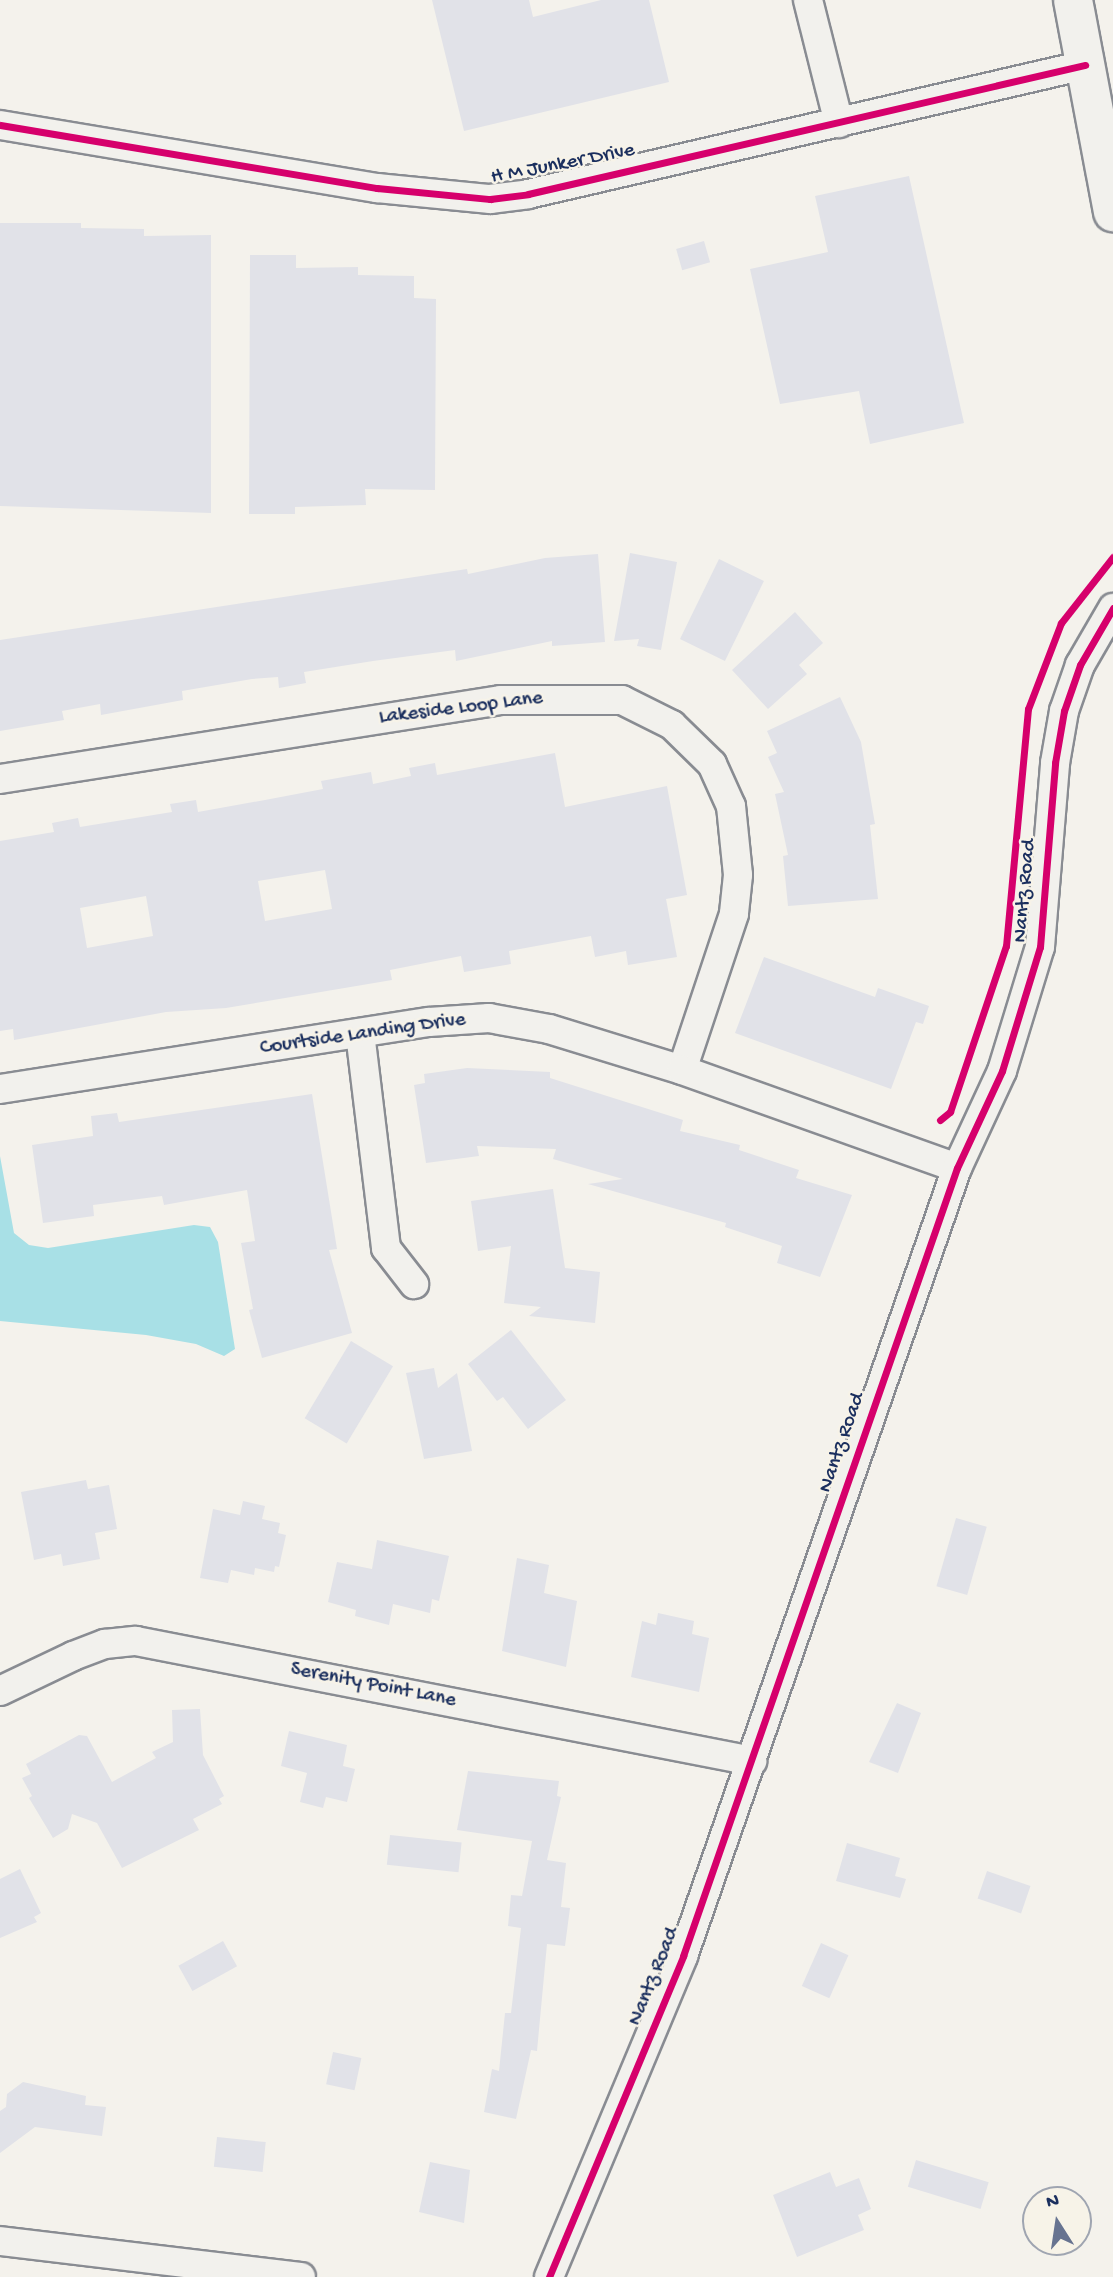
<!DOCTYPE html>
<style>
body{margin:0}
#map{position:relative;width:1113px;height:2277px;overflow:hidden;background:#f4f2ec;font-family:"Gochi Hand",sans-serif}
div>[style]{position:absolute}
.water>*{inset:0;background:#a8e0e6}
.building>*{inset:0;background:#e1e2e8;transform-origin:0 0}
.roads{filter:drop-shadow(2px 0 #898c92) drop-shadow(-2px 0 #898c92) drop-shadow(0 2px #898c92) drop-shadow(0 -2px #898c92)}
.minor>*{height:28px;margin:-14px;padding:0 14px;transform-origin:14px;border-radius:14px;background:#f2f1ed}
.secondary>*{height:38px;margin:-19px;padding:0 19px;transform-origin:19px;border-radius:19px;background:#f2f1ed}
.cycleway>*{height:7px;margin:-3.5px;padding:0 3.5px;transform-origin:3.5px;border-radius:3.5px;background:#d6006c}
span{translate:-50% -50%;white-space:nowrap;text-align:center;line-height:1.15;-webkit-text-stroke:5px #f7f3e8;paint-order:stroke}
.street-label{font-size:21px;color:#1b2f5e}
.north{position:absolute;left:1022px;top:2186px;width:70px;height:70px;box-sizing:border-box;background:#f7f3e8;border:2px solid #9fa5b1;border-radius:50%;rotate:348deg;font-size:19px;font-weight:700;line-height:28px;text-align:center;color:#1b2f5e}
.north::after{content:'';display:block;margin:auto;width:24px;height:32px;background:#677390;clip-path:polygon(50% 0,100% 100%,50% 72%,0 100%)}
</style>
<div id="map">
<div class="water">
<div style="clip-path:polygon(0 1156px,14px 1233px,29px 1245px,48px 1248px,194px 1225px,210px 1227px,218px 1242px,235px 1349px,224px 1356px,196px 1344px,146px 1335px,0 1321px)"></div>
</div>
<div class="building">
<div style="clip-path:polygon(432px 0,529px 0,533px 17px,601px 0,649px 0,669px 82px,464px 131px)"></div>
<div style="clip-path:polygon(909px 176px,964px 423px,870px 444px,859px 391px,780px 404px,750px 269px,828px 252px,815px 196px)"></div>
<div style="clip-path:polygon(0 223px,81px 223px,81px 228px,144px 229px,144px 236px,211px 235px,211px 513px,0 506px)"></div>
<div style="left:704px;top:241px;width:22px;height:29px;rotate:74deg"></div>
<div style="clip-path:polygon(250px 255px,296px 255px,296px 268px,358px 267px,358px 275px,414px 276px,414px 298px,436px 299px,435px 490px,365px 489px,366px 505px,295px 507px,295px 514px,249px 514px)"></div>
<div style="clip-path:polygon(630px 553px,677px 562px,661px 650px,637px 646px,639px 639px,614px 641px)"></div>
<div style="clip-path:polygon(598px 554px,605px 642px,552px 646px,552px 641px,456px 661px,455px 650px,373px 661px,304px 672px,306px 683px,279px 688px,278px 677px,252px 679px,182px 691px,183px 700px,101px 715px,100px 704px,62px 711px,64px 720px,0 731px,0 640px,467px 569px,468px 574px,545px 558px)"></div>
<div style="left:719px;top:559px;width:50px;height:89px;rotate:26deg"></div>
<div style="clip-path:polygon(795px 612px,823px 643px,799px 665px,807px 674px,768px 709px,732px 670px)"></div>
<div style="clip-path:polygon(840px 697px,861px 742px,875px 824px,870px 825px,878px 899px,788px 906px,783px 856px,788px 855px,775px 794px,784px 792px,768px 757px,777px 753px,767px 731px)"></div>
<div style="clip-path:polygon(evenodd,555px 753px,565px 807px,667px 786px,687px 895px,666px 899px,677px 957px,628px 965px,626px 951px,595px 957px,591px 936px,509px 951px,511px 964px,464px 972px,461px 956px,390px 970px,392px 980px,226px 1008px,166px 1012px,14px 1040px,13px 1029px,0 1031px,0 841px,54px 832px,52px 823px,78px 818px,80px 827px,172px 812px,170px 804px,196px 800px,198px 812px,265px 800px,323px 789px,321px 781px,371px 772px,373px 784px,411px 776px,409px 768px,435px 763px,437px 775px,555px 753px,325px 870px,332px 909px,265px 921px,258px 881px,325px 870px,555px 753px,146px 896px,153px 936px,87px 948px,80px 908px,146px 896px)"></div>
<div style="clip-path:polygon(764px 957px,875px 997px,878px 988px,929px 1006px,923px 1024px,916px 1022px,891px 1089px,735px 1033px)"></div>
<div style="clip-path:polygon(467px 1068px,550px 1072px,550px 1078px,683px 1120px,680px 1131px,740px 1145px,739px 1150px,799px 1170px,796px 1178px,852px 1195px,820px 1277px,777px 1263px,782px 1246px,725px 1227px,726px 1223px,588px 1184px,623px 1179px,553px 1159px,556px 1149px,477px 1146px,479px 1156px,426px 1163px,414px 1085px,425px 1083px,424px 1074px)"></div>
<div style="clip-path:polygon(312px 1094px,337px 1249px,329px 1250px,352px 1333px,262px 1358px,249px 1310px,253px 1309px,241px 1243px,255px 1241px,247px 1190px,164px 1205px,162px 1196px,93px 1205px,94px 1216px,43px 1223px,32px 1145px,93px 1136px,91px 1116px,117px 1113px,119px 1122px)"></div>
<div style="clip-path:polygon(553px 1189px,565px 1268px,600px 1272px,595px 1323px,529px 1316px,541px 1307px,504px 1303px,511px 1246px,478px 1251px,471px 1201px)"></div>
<div style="clip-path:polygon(511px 1330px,566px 1400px,528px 1429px,503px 1397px,497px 1401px,468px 1364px)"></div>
<div style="left:351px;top:1341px;width:49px;height:90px;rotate:31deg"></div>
<div style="clip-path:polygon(434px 1368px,438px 1388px,457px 1373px,472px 1451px,424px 1459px,406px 1373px)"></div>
<div style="clip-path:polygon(86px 1480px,88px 1489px,109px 1485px,117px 1529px,95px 1533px,100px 1559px,63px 1566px,61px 1554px,34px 1560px,21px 1492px)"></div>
<div style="clip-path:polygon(243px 1501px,265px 1506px,262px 1519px,280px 1523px,278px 1533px,286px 1535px,279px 1567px,275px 1566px,274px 1572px,255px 1568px,254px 1575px,231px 1570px,228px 1583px,200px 1578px,213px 1509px,240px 1515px)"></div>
<div style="left:956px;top:1518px;width:32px;height:71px;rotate:16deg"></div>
<div style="clip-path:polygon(377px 1540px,449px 1556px,439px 1601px,432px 1599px,430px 1613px,393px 1604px,389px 1625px,355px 1616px,356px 1610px,328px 1602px,337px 1562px,372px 1569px)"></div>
<div style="clip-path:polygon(517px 1558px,549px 1565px,544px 1593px,577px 1601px,566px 1667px,502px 1651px)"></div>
<div style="clip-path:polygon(658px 1613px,694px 1621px,692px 1634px,709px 1638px,699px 1692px,631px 1677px,642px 1621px,656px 1625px)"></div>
<div style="clip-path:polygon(897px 1703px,921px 1713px,898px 1773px,869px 1762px)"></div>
<div style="clip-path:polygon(200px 1709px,203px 1755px,224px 1796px,219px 1799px,222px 1804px,193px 1819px,199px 1830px,122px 1868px,97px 1823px,72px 1814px,68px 1829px,53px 1838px,29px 1798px,32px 1796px,22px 1778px,31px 1774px,26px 1764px,79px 1735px,87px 1736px,112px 1782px,156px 1758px,152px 1752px,173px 1742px,172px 1710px)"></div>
<div style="clip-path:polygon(289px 1731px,347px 1745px,343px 1766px,355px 1769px,347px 1802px,326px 1797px,323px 1808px,300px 1802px,307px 1773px,281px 1766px)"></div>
<div style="clip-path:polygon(468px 1771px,559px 1781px,557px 1796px,561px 1797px,547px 1860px,566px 1863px,561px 1907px,570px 1908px,565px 1946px,547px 1944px,537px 2051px,531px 2050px,516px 2119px,484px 2112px,492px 2069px,499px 2071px,505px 2013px,511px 2013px,521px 1928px,508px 1926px,511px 1895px,522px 1896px,532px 1841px,457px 1830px)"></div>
<div style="left:390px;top:1835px;width:72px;height:30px;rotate:6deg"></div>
<div style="clip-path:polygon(847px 1843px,900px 1858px,895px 1876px,906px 1879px,900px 1898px,836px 1881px)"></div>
<div style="clip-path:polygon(20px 1869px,41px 1913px,34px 1917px,37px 1922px,0 1938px,0 1879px)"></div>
<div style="left:987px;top:1871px;width:46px;height:29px;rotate:19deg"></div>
<div style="left:223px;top:1941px;width:29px;height:51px;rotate:61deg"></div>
<div style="left:821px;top:1943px;width:30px;height:47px;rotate:24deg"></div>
<div style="left:333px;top:2052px;width:29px;height:33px;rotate:12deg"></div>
<div style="clip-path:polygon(23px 2082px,86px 2096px,85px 2105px,106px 2107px,102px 2136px,35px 2127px,0 2153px,0 2111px,6px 2107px,7px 2094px)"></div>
<div style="left:217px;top:2137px;width:49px;height:30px;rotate:6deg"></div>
<div style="left:916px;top:2160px;width:76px;height:28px;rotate:17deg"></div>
<div style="clip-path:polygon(430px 2162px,470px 2170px,464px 2223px,419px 2212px)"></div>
<div style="clip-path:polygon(830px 2172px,836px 2187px,859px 2178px,871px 2209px,858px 2215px,864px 2230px,797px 2257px,773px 2195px)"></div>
</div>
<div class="roads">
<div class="minor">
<div style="left:808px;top:0;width:127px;rotate:75.9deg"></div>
<div style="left:0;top:125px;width:382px;rotate:9.5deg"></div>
<div style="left:377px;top:188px;width:114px;rotate:5.6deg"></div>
<div style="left:490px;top:199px;width:38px;rotate:-7deg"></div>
<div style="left:528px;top:194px;width:572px;rotate:-13.04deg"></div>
<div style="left:0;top:779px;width:507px;rotate:-8.96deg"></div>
<div style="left:501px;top:700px;width:121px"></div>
<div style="left:622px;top:700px;width:56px;rotate:26.6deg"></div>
<div style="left:672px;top:725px;width:56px;rotate:44.3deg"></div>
<div style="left:712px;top:764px;width:46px;rotate:65.7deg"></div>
<div style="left:731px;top:806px;width:69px;rotate:84.2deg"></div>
<div style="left:738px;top:875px;width:39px;rotate:96deg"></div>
<div style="left:734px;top:914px;width:164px;rotate:108.4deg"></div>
<div style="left:360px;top:1033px;width:217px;rotate:83.1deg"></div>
<div style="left:386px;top:1248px;width:46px;rotate:52.1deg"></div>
<div style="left:0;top:1089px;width:434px;rotate:-8.9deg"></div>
<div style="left:429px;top:1022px;width:60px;rotate:-3.8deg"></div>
<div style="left:489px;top:1018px;width:61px;rotate:10.4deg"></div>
<div style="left:549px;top:1029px;width:139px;rotate:17.1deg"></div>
<div style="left:682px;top:1070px;width:292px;rotate:19.6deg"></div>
<div style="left:0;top:1691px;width:81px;rotate:-25.6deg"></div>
<div style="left:73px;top:1656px;width:34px;rotate:-21deg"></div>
<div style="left:105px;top:1644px;width:31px;rotate:-6deg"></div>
<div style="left:136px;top:1641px;width:628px;rotate:11.02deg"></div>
<div style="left:0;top:2241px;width:303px;rotate:6.8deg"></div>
<div style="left:549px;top:2277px;width:348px;rotate:-67.3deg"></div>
<div style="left:683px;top:1956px;width:834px;rotate:-70.83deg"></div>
<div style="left:957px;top:1168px;width:107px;rotate:-65.1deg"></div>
<div style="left:1002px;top:1071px;width:130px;rotate:-73deg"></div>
<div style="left:1040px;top:947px;width:185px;rotate:-85.3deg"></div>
<div style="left:1055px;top:763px;width:53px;rotate:-80.2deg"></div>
<div style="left:1064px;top:711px;width:49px;rotate:-70.8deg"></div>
<div style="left:1080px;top:665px;width:66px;rotate:-59.9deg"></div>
</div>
<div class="secondary">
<div style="left:1073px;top:0;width:216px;rotate:79.3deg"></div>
</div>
</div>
<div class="cycleway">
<div style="left:0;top:125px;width:382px;rotate:9.5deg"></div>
<div style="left:377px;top:188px;width:114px;rotate:5.6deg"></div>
<div style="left:490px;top:199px;width:38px;rotate:-7deg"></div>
<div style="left:528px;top:194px;width:572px;rotate:-13.04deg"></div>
<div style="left:940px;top:1120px;width:13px;rotate:-39deg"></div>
<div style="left:950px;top:1112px;width:175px;rotate:-71.4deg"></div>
<div style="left:1006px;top:946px;width:238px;rotate:-84.7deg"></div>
<div style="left:1028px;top:709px;width:92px;rotate:-69deg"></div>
<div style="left:1061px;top:623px;width:84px;rotate:-51.8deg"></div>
<div style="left:549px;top:2277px;width:348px;rotate:-67.3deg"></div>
<div style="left:683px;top:1956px;width:834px;rotate:-70.83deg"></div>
<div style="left:957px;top:1168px;width:107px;rotate:-65.1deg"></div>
<div style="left:1002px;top:1071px;width:130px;rotate:-73deg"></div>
<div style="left:1040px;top:947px;width:185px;rotate:-85.3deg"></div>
<div style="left:1055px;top:763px;width:53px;rotate:-80.2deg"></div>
<div style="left:1064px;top:711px;width:49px;rotate:-70.8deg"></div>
<div style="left:1080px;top:665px;width:66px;rotate:-59.9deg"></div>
</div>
<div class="street-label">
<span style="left:563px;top:165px;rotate:-11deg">H M Junker Drive</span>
<span style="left:461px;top:709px;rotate:-7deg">Lakeside Loop Lane</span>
<span style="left:1026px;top:891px;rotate:-85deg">Nantz Road</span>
<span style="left:363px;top:1035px;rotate:-8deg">Courtside Landing Drive</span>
<span style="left:843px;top:1443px;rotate:-71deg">Nantz Road</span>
<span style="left:373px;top:1686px;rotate:11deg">Serenity Point Lane</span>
<span style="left:655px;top:1977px;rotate:-68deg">Nantz Road</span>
</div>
<div class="north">N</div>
</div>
